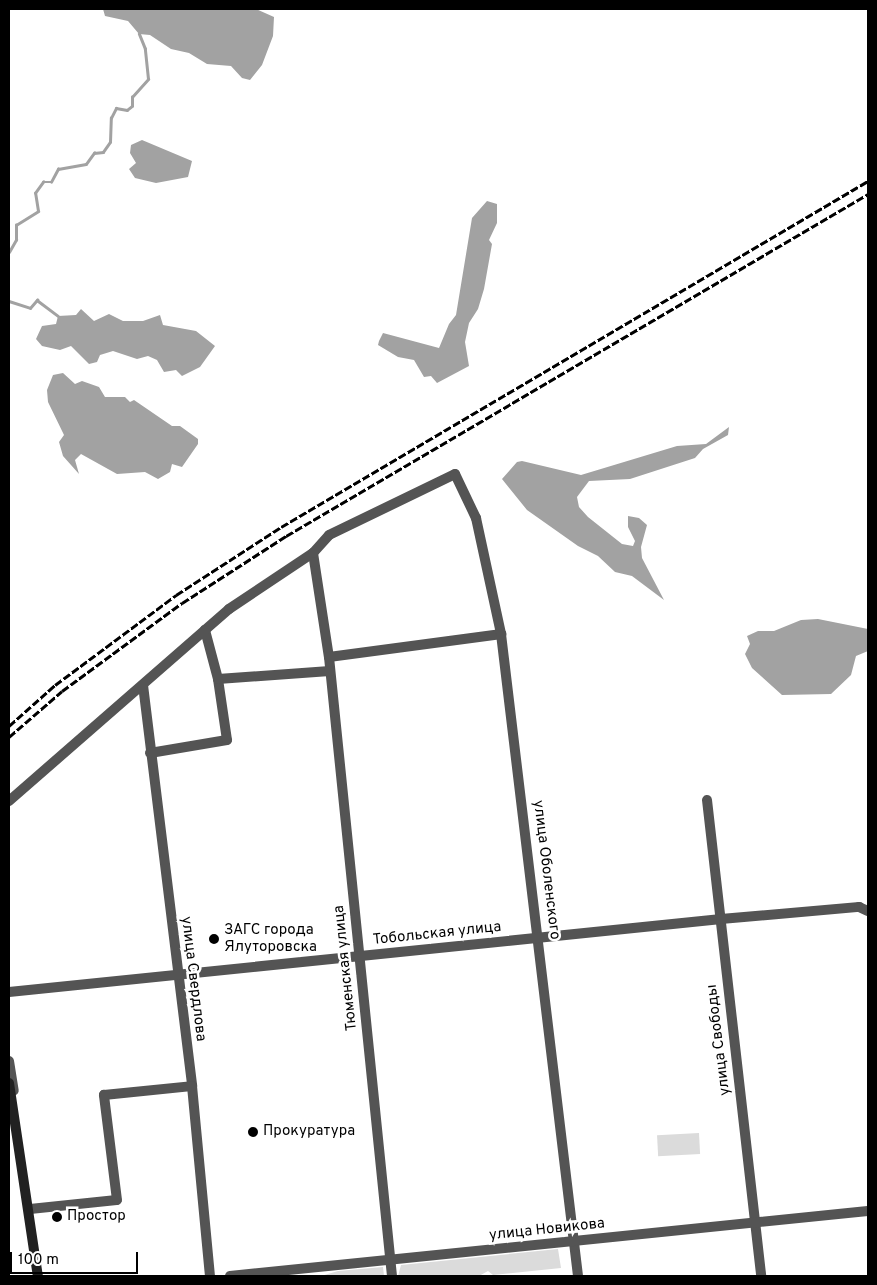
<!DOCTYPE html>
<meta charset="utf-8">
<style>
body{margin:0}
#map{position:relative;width:877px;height:1285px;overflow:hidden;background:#fff;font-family:Overpass,sans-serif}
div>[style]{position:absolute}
.green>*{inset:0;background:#dbdbdb;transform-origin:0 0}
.water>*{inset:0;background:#a2a2a2}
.stream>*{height:2.5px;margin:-1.25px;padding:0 1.25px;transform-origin:1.25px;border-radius:1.25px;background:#a2a2a2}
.street>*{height:10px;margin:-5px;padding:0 5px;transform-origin:5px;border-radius:5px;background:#545454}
.secondary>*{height:10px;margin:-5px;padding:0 5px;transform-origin:5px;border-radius:5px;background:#212121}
.rail>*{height:2.5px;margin-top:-1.25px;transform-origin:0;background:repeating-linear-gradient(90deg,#000 0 8px,transparent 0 10.5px)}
.dots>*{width:14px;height:14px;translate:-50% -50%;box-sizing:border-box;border:2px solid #fff;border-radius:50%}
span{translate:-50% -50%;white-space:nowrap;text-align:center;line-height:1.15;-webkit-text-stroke:5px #fff;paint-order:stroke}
.street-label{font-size:15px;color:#000}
.poi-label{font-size:15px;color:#000}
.left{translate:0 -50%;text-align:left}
.frame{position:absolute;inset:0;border:10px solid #000;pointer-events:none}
.scale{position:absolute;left:10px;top:1252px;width:128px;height:22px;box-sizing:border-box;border:2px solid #000;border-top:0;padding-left:6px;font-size:15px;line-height:18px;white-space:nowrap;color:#000;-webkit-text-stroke:4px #fff;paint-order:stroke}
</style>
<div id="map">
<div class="green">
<div style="left:699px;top:1133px;width:21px;height:42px;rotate:87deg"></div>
<div style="clip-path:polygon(558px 1249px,561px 1268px,493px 1275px,488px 1271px,479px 1276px,398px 1276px,401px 1265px)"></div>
<div style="clip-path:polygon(383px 1267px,384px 1276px,321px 1276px,338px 1271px)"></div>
</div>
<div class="water">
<div style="clip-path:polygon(103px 9px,256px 9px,274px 17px,273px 36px,262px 65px,250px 80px,242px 78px,231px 66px,207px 64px,189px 53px,171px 49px,150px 35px,139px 34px,128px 21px,105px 16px)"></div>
<div style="clip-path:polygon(142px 140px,192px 161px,188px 177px,156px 183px,135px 178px,129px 169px,136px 163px,130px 153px,131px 145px)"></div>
<div style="clip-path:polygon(487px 201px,497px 204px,497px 223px,489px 240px,492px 244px,484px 289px,478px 309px,469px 323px,465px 342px,469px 366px,437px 383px,431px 376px,424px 377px,414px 360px,398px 357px,378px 345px,379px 341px,383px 333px,439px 348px,449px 324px,456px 315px,472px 218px)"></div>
<div style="clip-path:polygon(81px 309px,94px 321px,109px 314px,123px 321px,143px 321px,160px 315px,163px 325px,196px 331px,215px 346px,200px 367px,182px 376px,176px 370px,164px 372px,157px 360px,148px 356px,137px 359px,113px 351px,100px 355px,97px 362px,89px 364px,71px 346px,60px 350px,42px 346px,36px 339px,42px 326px,56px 324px,58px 316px,76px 315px)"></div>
<div style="clip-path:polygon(63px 373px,75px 384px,82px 381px,99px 387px,105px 397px,125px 397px,130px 402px,134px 400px,172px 426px,180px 426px,198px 439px,198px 444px,182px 467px,172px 464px,170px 472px,158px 479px,145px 472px,117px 474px,81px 454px,75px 460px,79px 474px,63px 456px,59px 442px,64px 435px,48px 402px,47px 390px,53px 375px)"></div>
<div style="clip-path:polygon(729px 427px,728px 435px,703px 449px,695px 458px,630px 479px,589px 481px,577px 497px,579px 507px,588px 517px,622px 544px,633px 546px,635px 541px,628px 527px,628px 516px,639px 518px,647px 525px,641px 547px,642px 558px,664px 600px,632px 576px,615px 572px,598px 556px,578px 546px,527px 510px,502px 479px,517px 462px,522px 461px,581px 475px,677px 446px,706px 444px)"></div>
<div style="clip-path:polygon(818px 619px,868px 629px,868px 651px,856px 656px,851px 675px,831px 694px,782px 695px,752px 668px,745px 654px,750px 644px,747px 636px,758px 631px,774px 631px,801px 620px)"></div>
</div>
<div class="stream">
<div style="left:9px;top:252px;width:14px;rotate:-60deg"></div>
<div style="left:16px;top:240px;width:15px;rotate:-90deg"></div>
<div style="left:16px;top:225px;width:26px;rotate:-32deg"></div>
<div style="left:38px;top:211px;width:18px;rotate:-99deg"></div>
<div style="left:35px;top:193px;width:14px;rotate:-54deg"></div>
<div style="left:43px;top:182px;width:8px"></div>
<div style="left:51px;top:182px;width:15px;rotate:-62deg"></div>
<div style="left:58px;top:169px;width:28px;rotate:-10deg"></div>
<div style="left:86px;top:164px;width:14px;rotate:-54deg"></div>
<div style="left:94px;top:153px;width:9px;rotate:-6deg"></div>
<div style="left:103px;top:152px;width:12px;rotate:-55deg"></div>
<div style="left:110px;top:142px;width:24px;rotate:-88deg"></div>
<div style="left:111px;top:118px;width:11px;rotate:-63deg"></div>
<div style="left:116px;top:108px;width:11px;rotate:10deg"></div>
<div style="left:127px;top:110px;width:6px;rotate:-39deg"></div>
<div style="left:132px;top:106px;width:9px;rotate:-90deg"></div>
<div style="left:132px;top:97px;width:24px;rotate:-48deg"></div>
<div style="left:148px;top:79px;width:30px;rotate:-96deg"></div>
<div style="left:145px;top:49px;width:16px;rotate:-112deg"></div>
<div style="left:9px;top:301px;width:22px;rotate:18deg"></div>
<div style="left:30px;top:308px;width:11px;rotate:-49deg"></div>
<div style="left:37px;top:300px;width:26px;rotate:37deg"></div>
</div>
<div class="street">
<div style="left:313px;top:553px;width:105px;rotate:81.3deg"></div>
<div style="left:329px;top:657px;width:622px;rotate:84.19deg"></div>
<div style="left:329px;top:657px;width:174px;rotate:-7.6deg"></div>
<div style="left:218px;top:679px;width:112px;rotate:-4.1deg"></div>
<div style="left:143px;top:685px;width:404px;rotate:83deg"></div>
<div style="left:192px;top:1086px;width:191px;rotate:84.6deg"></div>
<div style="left:150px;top:753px;width:78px;rotate:-9.6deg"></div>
<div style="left:227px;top:740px;width:62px;rotate:-98.4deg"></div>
<div style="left:218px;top:679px;width:51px;rotate:-104.9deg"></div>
<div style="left:707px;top:800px;width:479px;rotate:83.5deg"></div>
<div style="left:9px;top:801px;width:292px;rotate:-41.1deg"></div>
<div style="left:229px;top:609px;width:101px;rotate:-33.7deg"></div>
<div style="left:313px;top:553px;width:24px;rotate:-48deg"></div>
<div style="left:329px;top:535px;width:140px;rotate:-25.8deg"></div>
<div style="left:455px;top:474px;width:49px;rotate:64.5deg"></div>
<div style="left:476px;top:518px;width:119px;rotate:77.8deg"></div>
<div style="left:501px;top:634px;width:647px;rotate:83.16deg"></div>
<div style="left:9px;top:992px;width:716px;rotate:-5.85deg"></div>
<div style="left:721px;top:919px;width:139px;rotate:-5deg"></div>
<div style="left:859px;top:907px;width:10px;rotate:24deg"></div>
<div style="left:9px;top:1061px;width:30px;rotate:81deg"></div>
<div style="left:30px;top:1209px;width:87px;rotate:-5.9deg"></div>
<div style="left:117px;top:1200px;width:106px;rotate:-97.1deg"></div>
<div style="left:104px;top:1095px;width:88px;rotate:-5.8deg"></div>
<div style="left:230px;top:1276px;width:641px;rotate:-5.82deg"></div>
</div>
<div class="secondary">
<div style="left:9px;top:1083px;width:195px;rotate:81.5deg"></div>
</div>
<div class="rail">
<div style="left:9px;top:726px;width:62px;rotate:-41.7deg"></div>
<div style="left:55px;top:685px;width:151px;rotate:-36.6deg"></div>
<div style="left:176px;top:595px;width:125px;rotate:-32.9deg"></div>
<div style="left:281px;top:527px;width:681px;rotate:-30.52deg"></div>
<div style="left:9px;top:737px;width:70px;rotate:-41deg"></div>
<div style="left:62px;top:691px;width:149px;rotate:-36.3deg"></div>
<div style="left:182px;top:603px;width:124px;rotate:-32.8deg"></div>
<div style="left:286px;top:536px;width:675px;rotate:-30.44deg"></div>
</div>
<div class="dots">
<div style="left:214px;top:939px;background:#000"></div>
<div style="left:253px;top:1132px;background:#000"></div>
<div style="left:57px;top:1217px;background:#000"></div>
</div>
<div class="street-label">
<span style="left:546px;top:870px;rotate:83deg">улица Оболенского</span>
<span style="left:437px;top:934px;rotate:-6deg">Тобольская улица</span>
<span style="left:346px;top:968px;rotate:-96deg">Тюменская улица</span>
<span style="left:193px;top:979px;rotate:83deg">улица Свердлова</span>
<span style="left:719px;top:1040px;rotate:-97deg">улица Свободы</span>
<span style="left:547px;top:1230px;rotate:-6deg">улица Новикова</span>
</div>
<div class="poi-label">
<span class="left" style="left:224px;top:939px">ЗАГС города<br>Ялуторовска</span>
<span class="left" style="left:263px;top:1132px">Прокуратура</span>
<span class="left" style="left:67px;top:1217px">Простор</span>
</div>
<div class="frame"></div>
<div class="scale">100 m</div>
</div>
